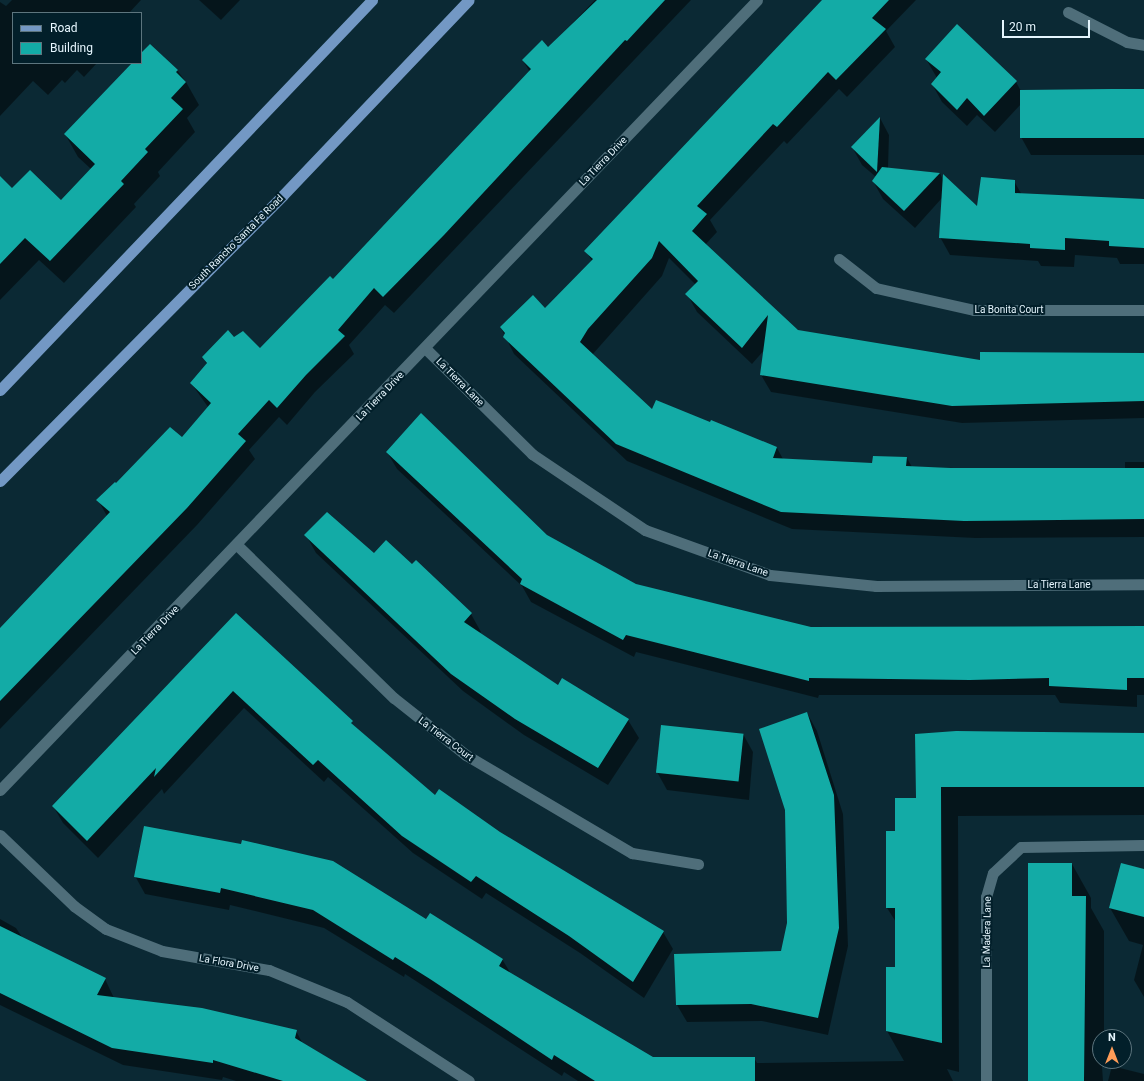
<!DOCTYPE html>
<style>
body{margin:0}
#map{position:relative;width:1144px;height:1081px;overflow:hidden;background:#0b2934;font-family:Roboto,sans-serif}
div>[style]{position:absolute}
.shadow>*{inset:0;background:#0007}
.building>*{inset:0;background:#13aba6;transform-origin:0 0}
.minor>*{height:11px;margin:-5.5px;padding:0 5.5px;transform-origin:5.5px;border-radius:5.5px;background:#4f6e7a}
.primary>*{height:11px;margin:-5.5px;padding:0 5.5px;transform-origin:5.5px;border-radius:5.5px;background:#7398c4}
span{translate:-50% -50%;white-space:nowrap;text-align:center;line-height:1.15;-webkit-text-stroke:4px #021f2a;paint-order:stroke}
.street-label{font-size:10px;color:#e5f5fd}
.legend{position:absolute;left:12px;top:12px;width:130px;height:52px;box-sizing:border-box;background:#021f2a;border:1px solid #5d757e;margin:0;padding:5px 7px;list-style:none;font-size:12px;color:#e5f5fd}
.legend li{display:flex;align-items:center;gap:8px;height:20px}
.legend b{width:20px;border:1px solid #5d757e}
.north{position:absolute;left:1092px;top:1029px;width:40px;height:40px;box-sizing:border-box;background:#021f2a;border:1px solid #5d757e;border-radius:50%;rotate:0deg;font-size:11px;font-weight:700;line-height:16px;text-align:center;color:#e5f5fd}
.north::after{content:'';display:block;margin:auto;width:14px;height:18px;background:#fe9c58;clip-path:polygon(50% 0,100% 100%,50% 72%,0 100%)}
.scale{position:absolute;left:1002px;top:20px;width:88px;height:18px;box-sizing:border-box;border:2px solid #e5f5fd;border-top:0;padding-left:5px;font-size:12px;line-height:14px;white-space:nowrap;color:#e5f5fd;-webkit-text-stroke:3px #021f2a;paint-order:stroke}
</style>
<div id="map">
<div class="shadow">
<div style="clip-path:polygon(12px 0,141px 0,129px 13px,13px 13px,13px 63px,97px 63px,84px 77px,77px 70px,65px 83px,62px 80px,48px 95px,33px 81px,0 116px,0 2px,6px 6px)"></div>
<div style="clip-path:polygon(199px 0,240px 0,221px 20px)"></div>
<div style="clip-path:polygon(595px 0,691px 0,394px 313px,385px 305px,349px 345px,354px 354px,315px 392px,287px 425px,279px 417px,249px 450px,255px 459px,197px 525px,0 729px,0 630px,107px 516px,98px 500px,182px 439px,208px 407px,191px 383px,207px 365px,203px 357px,234px 338px,260px 349px,333px 280px,530px 72px,523px 61px,548px 48px)"></div>
<div style="clip-path:polygon(824px 0,916px 0,886px 31px,895px 47px,847px 97px,839px 89px,787px 144px,784px 141px,710px 220px,717px 232px,705px 245px,797px 331px,981px 361px,1144px 353px,1144px 418px,962px 423px,771px 392px,761px 375px,765px 349px,752px 364px,697px 312px,687px 294px,696px 285px,669px 258px,662px 276px,592px 355px,652px 411px,711px 424px,712px 421px,777px 448px,783px 459px,873px 464px,907px 458px,912px 467px,1042px 470px,1125px 469px,1125px 462px,1144px 462px,1144px 537px,975px 538px,792px 529px,627px 461px,514px 354px,501px 328px,545px 309px,592px 261px,586px 251px)"></div>
<div style="clip-path:polygon(141px 55px,177px 70px,186px 82px,199px 105px,187px 118px,195px 132px,158px 172px,160px 176px,134px 204px,136px 207px,64px 283px,39px 260px,0 300px,0 179px,12px 189px,61px 201px,91px 169px,78px 157px,65px 134px,133px 63px,141px 63px)"></div>
<div style="clip-path:polygon(926px 59px,1016px 82px,1021px 91px,1144px 91px,1144px 155px,1031px 155px,1021px 137px,1021px 104px,995px 132px,977px 115px,967px 126px,942px 102px,932px 84px,937px 78px)"></div>
<div style="clip-path:polygon(880px 118px,889px 135px,888px 168px,940px 173px,943px 180px,978px 208px,1014px 181px,1022px 195px,1144px 200px,1144px 264px,1120px 264px,1117px 258px,1075px 255px,1074px 267px,1041px 266px,1038px 261px,950px 255px,940px 237px,942px 198px,915px 228px,883px 199px,873px 181px,876px 177px,862px 165px,852px 147px)"></div>
<div style="clip-path:polygon(387px 452px,635px 585px,811px 628px,1144px 627px,1144px 695px,1137px 695px,1137px 707px,1060px 703px,1055px 695px,819px 695px,818px 698px,636px 652px,634px 657px,531px 602px,522px 586px,397px 469px)"></div>
<div style="clip-path:polygon(306px 535px,412px 566px,416px 562px,471px 614px,481px 632px,479px 634px,558px 686px,563px 680px,628px 720px,639px 738px,608px 785px,524px 735px,463px 691px,316px 553px)"></div>
<div style="clip-path:polygon(236px 614px,355px 727px,435px 796px,663px 932px,673px 949px,644px 998px,580px 953px,486px 893px,482px 899px,413px 853px,328px 777px,324px 782px,244px 708px,164px 794px,162px 789px,98px 858px,63px 823px,53px 806px)"></div>
<div style="clip-path:polygon(807px 713px,817px 731px,843px 814px,848px 946px,828px 1035px,762px 1021px,687px 1022px,677px 1005px,782px 952px,788px 923px)"></div>
<div style="clip-path:polygon(1144px 733px,1144px 815px,958px 816px,959px 1072px,947px 1069px,953px 1081px,672px 1081px,754px 1058px,757px 1063px,904px 1061px,887px 1031px,896px 968px,896px 922px,887px 908px,887px 832px,896px 832px,917px 799px,916px 734px)"></div>
<div style="clip-path:polygon(743px 734px,753px 752px,749px 800px,667px 790px,657px 772px)"></div>
<div style="clip-path:polygon(145px 827px,427px 920px,502px 959px,511px 974px,669px 1081px,578px 1081px,564px 1072px,562px 1076px,405px 974px,404px 977px,324px 928px,230px 905px,229px 910px,145px 894px,135px 876px)"></div>
<div style="clip-path:polygon(1072px 864px,1091px 898px,1091px 908px,1104px 931px,1104px 1037px,1100px 1037px,1103px 1081px,1029px 1081px)"></div>
<div style="clip-path:polygon(1144px 870px,1144px 997px,1134px 980px,1143px 945px,1129px 941px,1110px 908px)"></div>
<div style="clip-path:polygon(0 919px,16px 928px,22px 937px,105px 979px,114px 998px,296px 1031px,303px 1044px,365px 1081px,236px 1081px,223px 1077px,222px 1080px,123px 1065px,0 1005px)"></div>
<div style="clip-path:polygon(1112px 1066px,1144px 1074px,1144px 1081px,1108px 1081px)"></div>
</div>
<div class="building">
<div style="clip-path:polygon(597px 0,665px 0,627px 41px,625px 40px,444px 235px,383px 297px,374px 288px,338px 330px,345px 336px,306px 375px,277px 408px,269px 400px,238px 434px,246px 441px,187px 508px,0 701px,0 628px,110px 512px,96px 500px,115px 482px,116px 483px,170px 427px,182px 437px,211px 403px,190px 383px,207px 363px,202px 357px,228px 330px,234px 337px,243px 331px,260px 348px,330px 276px,333px 279px,531px 69px,522px 60px,542px 40px,548px 47px)"></div>
<div style="clip-path:polygon(822px 0,889px 0,872px 18px,886px 29px,836px 80px,828px 72px,777px 127px,773px 124px,697px 206px,707px 214px,692px 231px,798px 330px,980px 360px,980px 352px,1144px 353px,1144px 401px,952px 406px,760px 375px,768px 315px,742px 348px,685px 294px,698px 281px,659px 241px,652px 258px,588px 329px,580px 342px,652px 409px,656px 400px,710px 422px,711px 420px,777px 447px,773px 458px,872px 463px,873px 456px,907px 457px,906px 466px,951px 468px,1144px 468px,1144px 519px,964px 521px,781px 512px,616px 444px,503px 337px,505px 333px,500px 327px,533px 295px,545px 308px,593px 259px,584px 251px)"></div>
<div style="clip-path:polygon(957px 24px,1017px 81px,984px 116px,967px 98px,957px 110px,931px 84px,941px 72px,925px 59px)"></div>
<div style="clip-path:polygon(150px 44px,178px 70px,176px 72px,186px 82px,171px 98px,183px 109px,145px 149px,148px 152px,121px 181px,124px 184px,50px 261px,25px 238px,0 264px,0 176px,12px 188px,30px 170px,61px 200px,95px 164px,64px 134px,132px 63px,141px 63px,141px 53px)"></div>
<div style="clip-path:polygon(1111px 89px,1144px 89px,1144px 138px,1020px 138px,1020px 90px)"></div>
<div style="clip-path:polygon(880px 117px,877px 172px,851px 147px)"></div>
<div style="clip-path:polygon(882px 167px,940px 173px,904px 211px,872px 181px)"></div>
<div style="clip-path:polygon(943px 174px,977px 206px,981px 177px,1015px 180px,1015px 193px,1144px 199px,1144px 248px,1109px 246px,1109px 241px,1065px 238px,1065px 250px,1030px 248px,1030px 244px,939px 238px)"></div>
<div style="clip-path:polygon(421px 413px,547px 535px,636px 584px,811px 627px,1144px 626px,1144px 678px,1127px 678px,1127px 690px,1049px 686px,1049px 678px,970px 680px,809px 678px,809px 681px,626px 635px,623px 640px,520px 584px,522px 579px,386px 452px)"></div>
<div style="clip-path:polygon(327px 512px,374px 553px,386px 540px,412px 564px,416px 560px,472px 613px,464px 622px,558px 685px,562px 678px,629px 719px,598px 768px,515px 719px,451px 674px,304px 535px)"></div>
<div style="clip-path:polygon(236px 613px,353px 721px,351px 723px,435px 795px,439px 789px,500px 832px,664px 931px,633px 982px,569px 936px,476px 876px,471px 882px,402px 836px,318px 760px,313px 765px,233px 691px,154px 777px,156px 768px,87px 841px,52px 806px)"></div>
<div style="clip-path:polygon(807px 712px,834px 795px,839px 928px,818px 1018px,751px 1004px,676px 1005px,674px 954px,781px 951px,787px 923px,785px 810px,759px 729px)"></div>
<div style="left:661px;top:725px;width:83px;height:48px;rotate:6deg"></div>
<div style="clip-path:polygon(956px 731px,1144px 733px,1144px 787px,941px 787px,942px 1043px,886px 1031px,886px 967px,895px 967px,895px 908px,886px 908px,886px 831px,895px 831px,895px 798px,916px 798px,915px 734px)"></div>
<div style="clip-path:polygon(144px 826px,241px 844px,242px 840px,333px 861px,426px 919px,430px 913px,503px 959px,499px 966px,653px 1057px,755px 1057px,755px 1081px,595px 1081px,554px 1055px,552px 1060px,430px 979px,395px 957px,393px 960px,313px 910px,221px 888px,220px 893px,134px 877px)"></div>
<div style="clip-path:polygon(1028px 863px,1072px 863px,1072px 896px,1086px 896px,1084px 1081px,1028px 1081px)"></div>
<div style="clip-path:polygon(1121px 863px,1144px 869px,1144px 917px,1109px 908px)"></div>
<div style="clip-path:polygon(0 926px,106px 978px,97px 995px,202px 1008px,297px 1030px,295px 1038px,367px 1081px,283px 1081px,213px 1060px,213px 1063px,112px 1048px,0 993px)"></div>
</div>
<div class="minor">
<div style="left:1068px;top:12px;width:66px;rotate:27deg"></div>
<div style="left:1127px;top:42px;width:17px;rotate:10deg"></div>
<div style="left:839px;top:259px;width:47px;rotate:38.1deg"></div>
<div style="left:876px;top:288px;width:100px;rotate:12.7deg"></div>
<div style="left:974px;top:310px;width:170px"></div>
<div style="left:425px;top:348px;width:151px;rotate:44.7deg"></div>
<div style="left:532px;top:454px;width:136px;rotate:33.9deg"></div>
<div style="left:645px;top:530px;width:133px;rotate:19.8deg"></div>
<div style="left:770px;top:575px;width:107px;rotate:5.9deg"></div>
<div style="left:876px;top:586px;width:268px;rotate:-0.4deg"></div>
<div style="left:237px;top:545px;width:219px;rotate:44.3deg"></div>
<div style="left:394px;top:698px;width:92px;rotate:38.4deg"></div>
<div style="left:466px;top:755px;width:193px;rotate:30.6deg"></div>
<div style="left:632px;top:853px;width:67px;rotate:9.5deg"></div>
<div style="left:0;top:790px;width:1094px;rotate:-46.22deg"></div>
<div style="left:0;top:835px;width:103px;rotate:43.8deg"></div>
<div style="left:74px;top:906px;width:39px;rotate:36deg"></div>
<div style="left:106px;top:929px;width:60px;rotate:21.4deg"></div>
<div style="left:162px;top:951px;width:109px;rotate:10.1deg"></div>
<div style="left:269px;top:970px;width:84px;rotate:22.3deg"></div>
<div style="left:347px;top:1002px;width:145px;rotate:32.9deg"></div>
<div style="left:986px;top:1081px;width:184px;rotate:-90deg"></div>
<div style="left:986px;top:897px;width:25px;rotate:-74deg"></div>
<div style="left:993px;top:873px;width:38px;rotate:-43deg"></div>
<div style="left:1021px;top:847px;width:123px;rotate:-0.9deg"></div>
</div>
<div class="primary">
<div style="left:0;top:390px;width:539px;rotate:-46.35deg"></div>
<div style="left:0;top:481px;width:402px;rotate:-45.3deg"></div>
<div style="left:283px;top:195px;width:269px;rotate:-46.4deg"></div>
</div>
<div class="street-label">
<span style="left:603px;top:161px;rotate:-46deg">La Tierra Drive</span>
<span style="left:236px;top:242px;rotate:-45deg">South Rancho Santa Fe Road</span>
<span style="left:1009px;top:310px">La Bonita Court</span>
<span style="left:460px;top:382px;rotate:45deg">La Tierra Lane</span>
<span style="left:380px;top:396px;rotate:-46deg">La Tierra Drive</span>
<span style="left:738px;top:563px;rotate:19deg">La Tierra Lane</span>
<span style="left:1059px;top:585px">La Tierra Lane</span>
<span style="left:155px;top:630px;rotate:-46deg">La Tierra Drive</span>
<span style="left:446px;top:739px;rotate:37deg">La Tierra Court</span>
<span style="left:987px;top:932px;rotate:-89deg">La Madera Lane</span>
<span style="left:229px;top:963px;rotate:10deg">La Flora Drive</span>
</div>
<ul class="legend">
<li><b style="height:5px;background:#7398c4"></b>Road</li>
<li><b style="height:11px;background:#13aba6"></b>Building</li>
</ul>
<div class="north">N</div>
<div class="scale">20 m</div>
</div>
